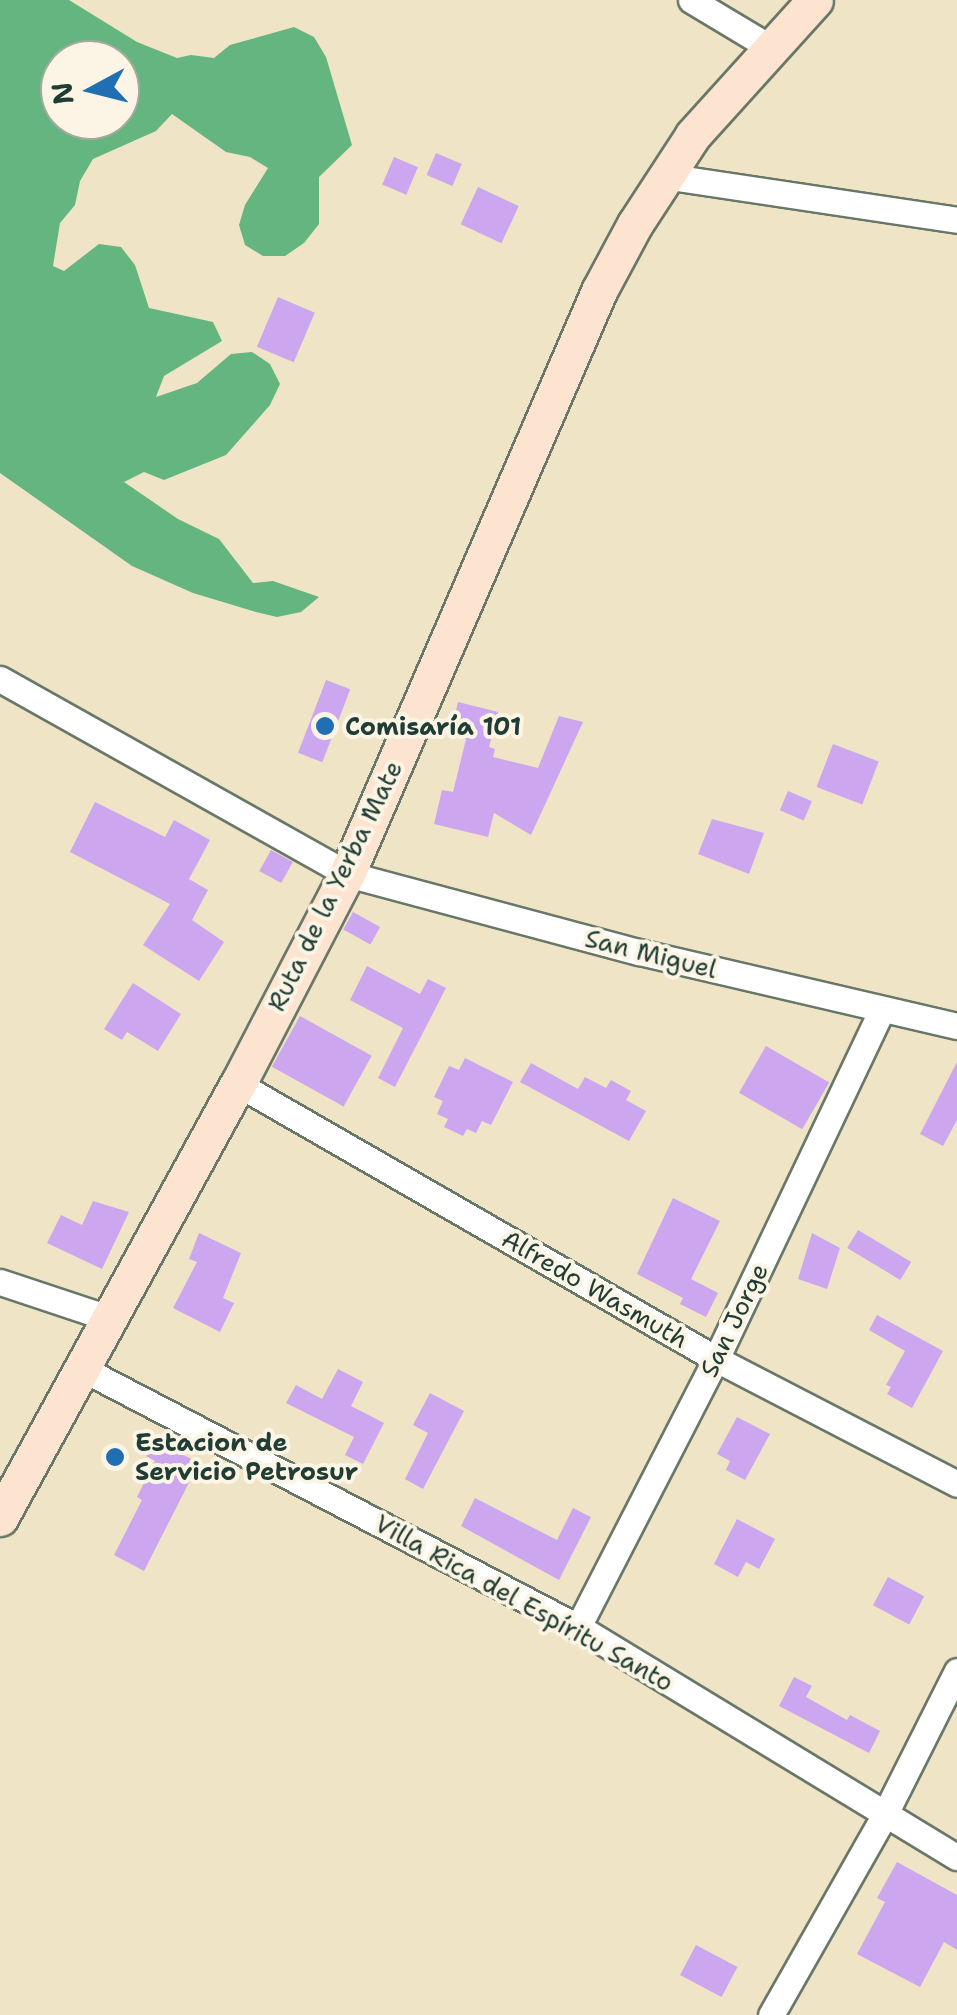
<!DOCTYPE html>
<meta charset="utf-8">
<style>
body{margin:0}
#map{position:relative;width:957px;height:2015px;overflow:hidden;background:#efe4c5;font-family:"Shantell Sans",sans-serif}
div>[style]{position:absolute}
.forest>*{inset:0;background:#65b580}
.building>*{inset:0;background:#cca7ef;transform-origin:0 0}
.roads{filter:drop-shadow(2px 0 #687767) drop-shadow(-2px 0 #687767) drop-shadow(0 2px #687767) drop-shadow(0 -2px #687767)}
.street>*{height:25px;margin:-12.5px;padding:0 12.5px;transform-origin:12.5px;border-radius:12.5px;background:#fff}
.secondary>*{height:35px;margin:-17.5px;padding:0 17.5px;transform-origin:17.5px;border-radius:17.5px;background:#fde4d1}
.dots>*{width:28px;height:28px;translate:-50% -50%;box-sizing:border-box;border:5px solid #fcf5e5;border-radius:50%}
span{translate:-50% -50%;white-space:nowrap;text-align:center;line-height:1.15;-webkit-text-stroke:8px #fcf5e5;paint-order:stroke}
.poi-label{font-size:25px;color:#1f3d34;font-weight:700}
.left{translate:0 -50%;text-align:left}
.street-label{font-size:25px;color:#1f3d34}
.north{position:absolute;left:40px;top:40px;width:100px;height:100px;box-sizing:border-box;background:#fcf5e5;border:2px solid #a4ab9e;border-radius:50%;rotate:263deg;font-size:28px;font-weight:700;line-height:40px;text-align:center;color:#1f3d34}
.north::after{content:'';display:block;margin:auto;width:35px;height:45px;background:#1f6fb2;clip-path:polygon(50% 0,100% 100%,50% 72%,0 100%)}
</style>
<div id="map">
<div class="forest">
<div style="clip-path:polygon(evenodd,0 0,69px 0,137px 42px,177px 58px,191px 55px,214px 58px,230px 45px,294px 27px,314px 37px,326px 57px,352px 145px,319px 177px,319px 224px,304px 243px,285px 256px,263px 256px,245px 245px,239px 225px,245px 205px,268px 168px,250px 157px,226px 152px,172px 114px,156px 131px,93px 159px,80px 181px,75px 205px,60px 223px,53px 266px,64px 271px,99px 244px,121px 247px,135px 265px,149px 308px,213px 322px,222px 341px,164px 376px,156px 397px,197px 383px,231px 354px,252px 352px,270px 364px,280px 384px,270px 405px,226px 455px,164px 480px,144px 472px,124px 482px,178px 519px,219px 539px,253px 583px,273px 581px,319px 597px,301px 612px,277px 617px,256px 612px,193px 593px,132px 566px,0 473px,0 0,60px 60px,120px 60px,120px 120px,60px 120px,60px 60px)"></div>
</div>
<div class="building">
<div style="left:436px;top:153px;width:28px;height:24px;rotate:23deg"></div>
<div style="left:394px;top:157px;width:26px;height:30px;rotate:23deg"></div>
<div style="left:478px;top:187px;width:45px;height:41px;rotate:25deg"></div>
<div style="left:278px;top:297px;width:40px;height:54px;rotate:23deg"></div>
<div style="left:326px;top:680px;width:26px;height:78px;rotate:21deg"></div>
<div style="clip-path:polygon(458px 702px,498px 712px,489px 747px,495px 749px,493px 757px,538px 768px,559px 716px,583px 722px,531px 835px,494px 813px,488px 837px,434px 824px,442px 790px,453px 792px,466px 739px,450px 735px)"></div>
<div style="left:833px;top:744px;width:49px;height:46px;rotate:21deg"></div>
<div style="left:788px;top:791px;width:26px;height:21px;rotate:23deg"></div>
<div style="clip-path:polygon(95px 802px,165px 837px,174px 820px,210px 840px,189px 879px,208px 890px,192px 920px,224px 942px,199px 981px,143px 945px,170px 904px,70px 852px)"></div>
<div style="clip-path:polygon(712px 819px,764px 833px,749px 874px,698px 854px)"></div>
<div style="left:271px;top:850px;width:25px;height:24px;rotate:29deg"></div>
<div style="left:353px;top:912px;width:31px;height:20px;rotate:29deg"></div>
<div style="clip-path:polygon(367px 966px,420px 994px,428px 979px,446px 988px,395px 1087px,378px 1078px,403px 1028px,350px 1000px)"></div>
<div style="clip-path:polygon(133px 983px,181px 1014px,158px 1051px,127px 1032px,122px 1040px,104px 1029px)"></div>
<div style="left:300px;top:1016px;width:82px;height:58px;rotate:29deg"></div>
<div style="left:766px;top:1046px;width:73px;height:54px;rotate:30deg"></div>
<div style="clip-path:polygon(465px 1058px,513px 1082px,491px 1125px,482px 1121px,476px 1133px,467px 1129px,463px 1136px,444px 1127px,448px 1119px,437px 1114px,443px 1101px,434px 1097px,449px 1066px,459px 1070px)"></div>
<div style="clip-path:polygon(957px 1062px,957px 1120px,943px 1146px,920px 1134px)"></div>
<div style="clip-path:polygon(531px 1063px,578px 1089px,585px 1077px,606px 1088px,611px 1080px,631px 1091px,626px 1100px,646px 1111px,629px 1141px,520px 1082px)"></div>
<div style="clip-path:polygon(673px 1198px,720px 1221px,691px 1279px,718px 1293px,706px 1317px,680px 1304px,683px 1298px,637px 1274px)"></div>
<div style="clip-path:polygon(93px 1201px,129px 1212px,102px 1269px,47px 1243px,61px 1215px,82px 1225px)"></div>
<div style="left:858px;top:1230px;width:62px;height:21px;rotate:31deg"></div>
<div style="clip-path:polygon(199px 1233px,241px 1253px,223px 1298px,234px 1303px,220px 1332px,173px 1308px,197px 1262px,189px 1259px)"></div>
<div style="clip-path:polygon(812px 1233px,840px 1248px,827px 1289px,798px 1279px)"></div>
<div style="clip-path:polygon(877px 1315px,943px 1351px,912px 1408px,887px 1394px,891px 1387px,886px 1385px,905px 1351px,869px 1330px)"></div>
<div style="clip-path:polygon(338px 1369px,363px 1382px,351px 1406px,384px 1423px,363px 1464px,345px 1455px,354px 1437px,286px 1403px,296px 1385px,322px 1399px)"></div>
<div style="clip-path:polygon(430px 1393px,464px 1411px,423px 1489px,405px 1479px,428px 1433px,413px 1425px)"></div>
<div style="clip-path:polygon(737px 1417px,770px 1434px,745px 1480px,726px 1470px,730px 1461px,717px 1454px)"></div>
<div style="clip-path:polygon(154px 1440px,199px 1463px,144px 1571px,114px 1555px,142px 1500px,137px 1497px,155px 1461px,146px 1456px)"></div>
<div style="clip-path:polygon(475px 1498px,557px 1540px,573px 1508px,591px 1517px,559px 1580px,461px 1526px)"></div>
<div style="clip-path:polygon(737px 1519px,775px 1539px,759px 1569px,746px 1562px,738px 1577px,714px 1564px)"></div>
<div style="left:888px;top:1577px;width:41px;height:32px;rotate:28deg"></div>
<div style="clip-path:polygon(794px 1677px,812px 1686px,806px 1697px,847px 1720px,850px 1715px,880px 1731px,869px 1753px,779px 1706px)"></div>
<div style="clip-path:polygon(897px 1862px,957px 1895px,957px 1950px,944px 1942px,920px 1987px,857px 1954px,885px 1902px,877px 1898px)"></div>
<div style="left:696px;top:1945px;width:47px;height:34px;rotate:28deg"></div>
</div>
<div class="roads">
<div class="street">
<div style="left:691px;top:0;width:93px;rotate:31deg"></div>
<div style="left:664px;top:176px;width:296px;rotate:8.5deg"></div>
<div style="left:0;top:679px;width:398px;rotate:29.3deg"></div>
<div style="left:347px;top:874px;width:302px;rotate:15deg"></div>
<div style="left:639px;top:952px;width:326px;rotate:13.1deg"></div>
<div style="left:238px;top:1084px;width:551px;rotate:29.91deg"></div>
<div style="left:716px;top:1359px;width:271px;rotate:27.4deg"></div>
<div style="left:0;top:1282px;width:114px;rotate:18.4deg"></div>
<div style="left:81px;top:1368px;width:560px;rotate:27.53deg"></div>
<div style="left:578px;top:1627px;width:443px;rotate:31.3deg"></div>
<div style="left:578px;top:1627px;width:301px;rotate:-62.8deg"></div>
<div style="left:716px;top:1359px;width:387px;rotate:-64.6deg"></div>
<div style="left:771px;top:2015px;width:231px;rotate:-60.4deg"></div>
<div style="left:885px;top:1814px;width:160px;rotate:-63.3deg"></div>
</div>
<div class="secondary">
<div style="left:0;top:1518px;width:495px;rotate:-61.3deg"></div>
<div style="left:238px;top:1084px;width:237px;rotate:-62.6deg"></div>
<div style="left:347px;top:874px;width:635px;rotate:-66.62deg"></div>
<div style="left:599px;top:291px;width:76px;rotate:-61.8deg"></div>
<div style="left:635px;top:224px;width:106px;rotate:-56.9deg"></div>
<div style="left:693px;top:135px;width:182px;rotate:-47.9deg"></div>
</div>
</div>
<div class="dots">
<div style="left:325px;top:726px;background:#1f6fb2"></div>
<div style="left:115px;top:1457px;background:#1f6fb2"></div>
</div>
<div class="poi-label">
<span class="left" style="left:345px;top:726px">Comisaría 101</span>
<span class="left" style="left:135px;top:1457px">Estacion de<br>Servicio Petrosur</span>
</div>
<div class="street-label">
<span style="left:335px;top:886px;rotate:-64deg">Ruta de la Yerba Mate</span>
<span style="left:651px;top:954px;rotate:14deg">San Miguel</span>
<span style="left:595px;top:1289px;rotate:30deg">Alfredo Wasmuth</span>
<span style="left:734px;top:1320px;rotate:-64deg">San Jorge</span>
<span style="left:524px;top:1603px;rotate:29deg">Villa Rica del Espíritu Santo</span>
</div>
<div class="north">N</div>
</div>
